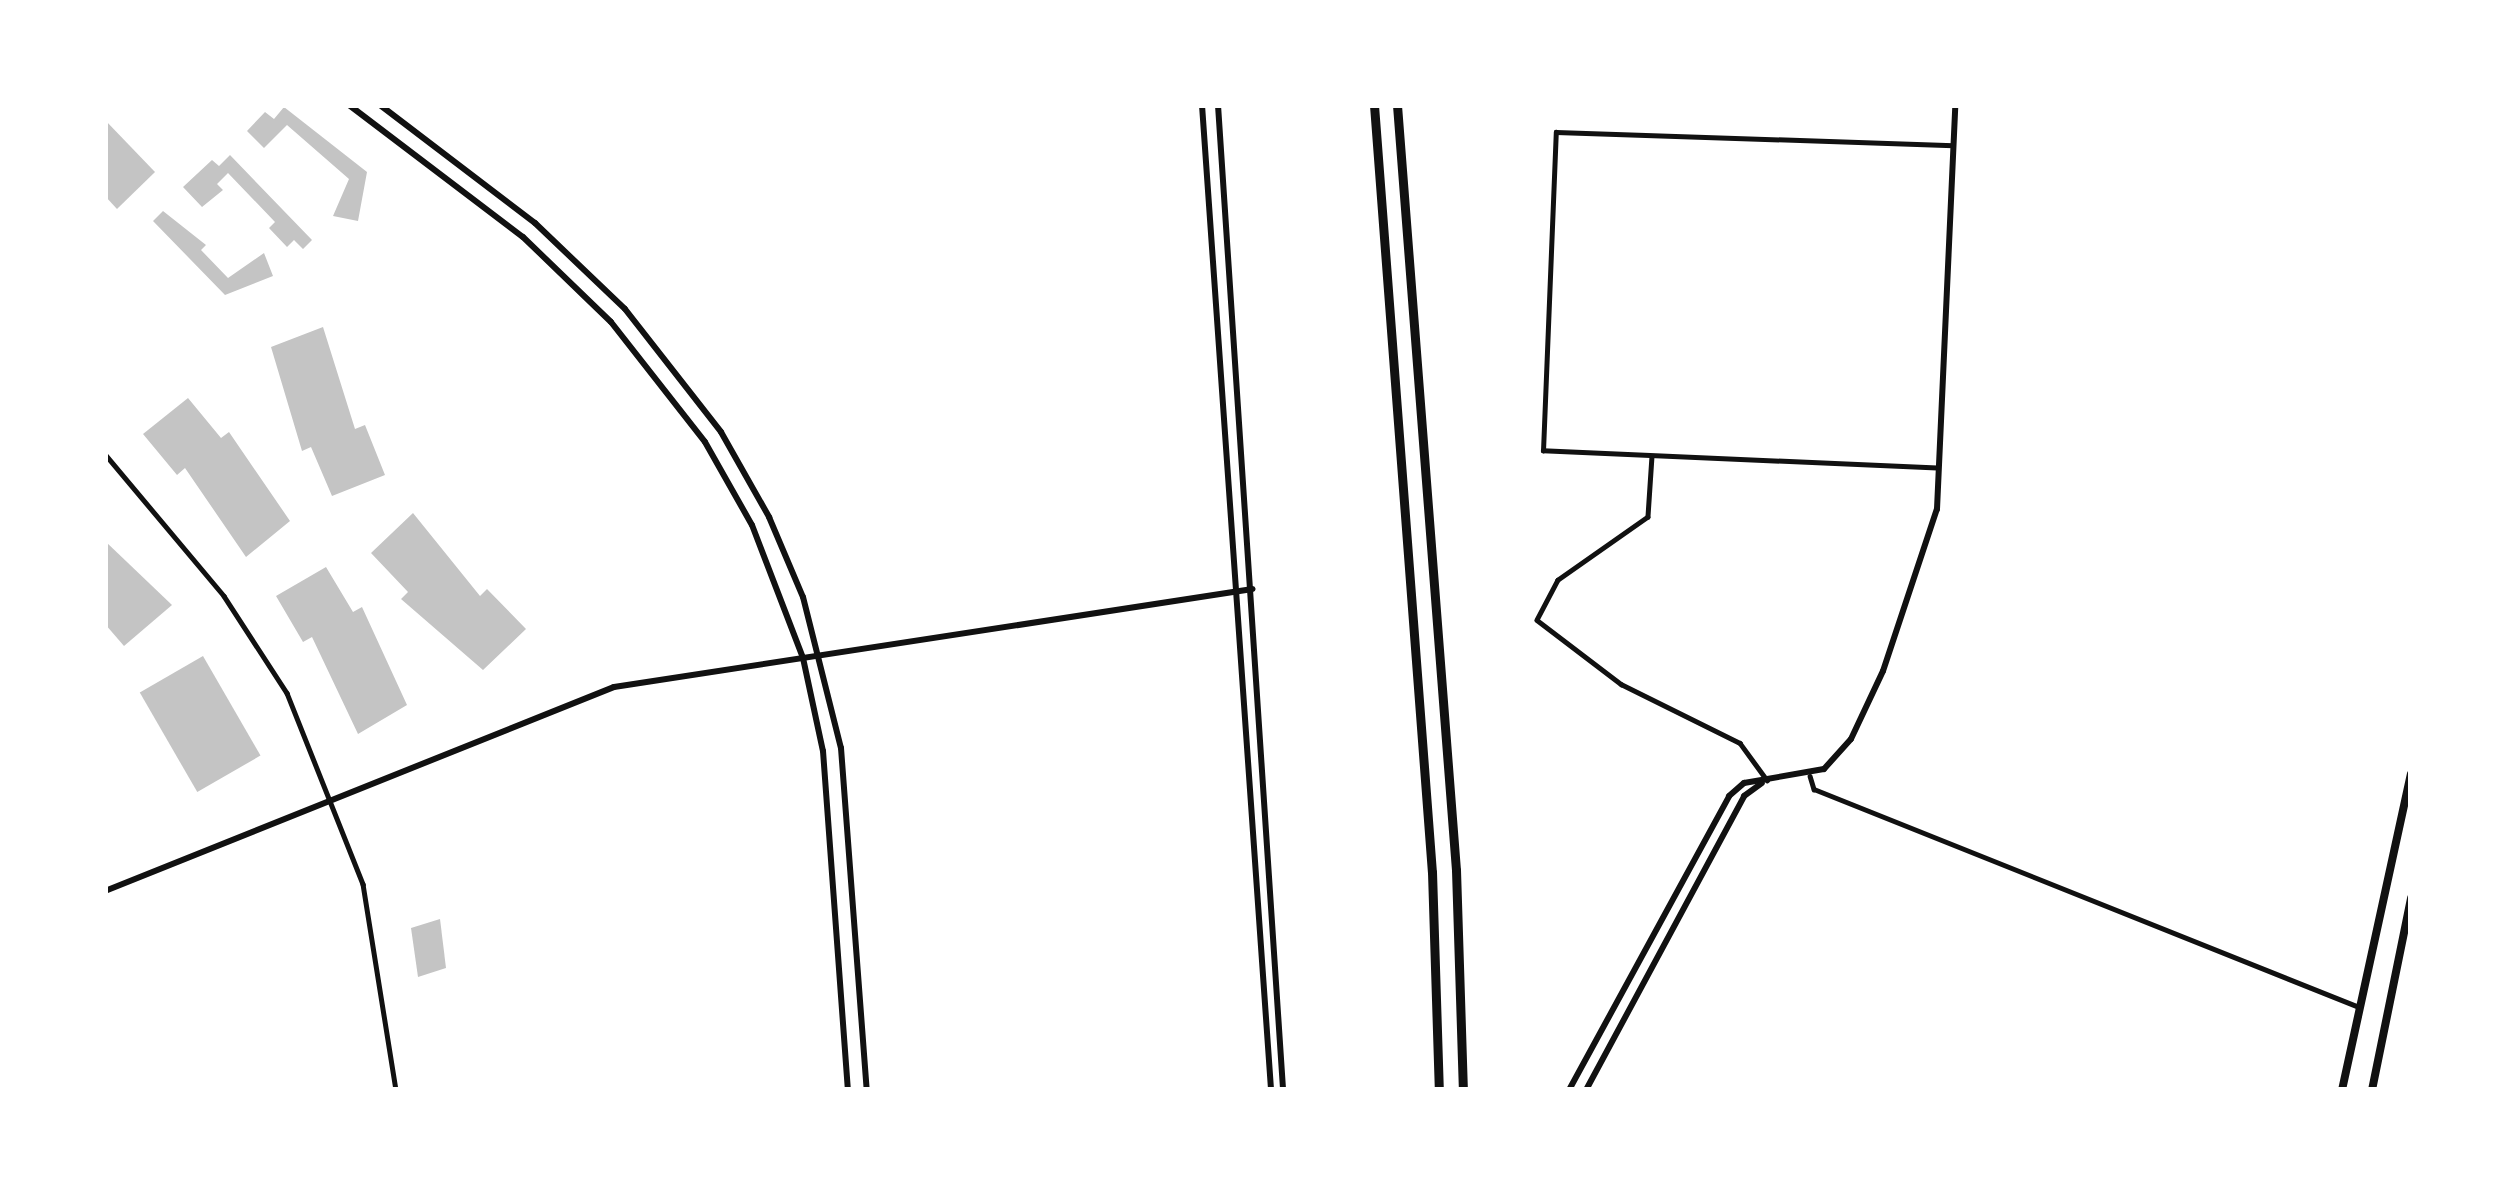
<!DOCTYPE html>
<style>
body{margin:0}
#map{position:relative;width:2516px;height:1195px;overflow:hidden;background:#fff;font-family:"Open Sans",sans-serif}
div>[style]{position:absolute}
.building>*{inset:0;background:#c4c4c4;transform-origin:0 0}
.minor>*{height:4.5px;margin:-2.25px;padding:0 2.25px;transform-origin:2.25px;border-radius:2.25px;background:#111}
.tertiary>*{height:6px;margin:-3px;padding:0 3px;transform-origin:3px;border-radius:3px;background:#111}
.primary>*{height:8px;margin:-4px;padding:0 4px;transform-origin:4px;border-radius:4px;background:#111}
.motorway>*{height:9px;margin:-4.5px;padding:0 4.5px;transform-origin:4.5px;border-radius:4.5px;background:#111}
span{translate:-50% -50%;white-space:nowrap;text-align:center;line-height:1.15;-webkit-text-stroke:12px #fff;paint-order:stroke}
.frame{position:absolute;inset:0;border:108px solid #fff;pointer-events:none}
</style>
<div id="map">
<div class="building">
<div style="clip-path:polygon(284px 107px,367px 172px,358px 221px,333px 216px,349px 179px,287px 125px,264px 148px,247px 131px,265px 112px,274px 119px)"></div>
<div style="clip-path:polygon(105px 120px,155px 172px,117px 209px,105px 196px)"></div>
<div style="clip-path:polygon(230px 155px,312px 240px,303px 249px,294px 240px,287px 247px,269px 228px,275px 222px,228px 173px,217px 184px,223px 190px,202px 207px,183px 187px,212px 160px,219px 166px)"></div>
<div style="clip-path:polygon(163px 211px,206px 245px,201px 250px,228px 278px,264px 253px,273px 276px,225px 295px,153px 221px)"></div>
<div style="clip-path:polygon(323px 327px,355px 429px,365px 425px,385px 475px,332px 496px,311px 447px,302px 451px,271px 347px)"></div>
<div style="clip-path:polygon(188px 398px,221px 438px,229px 432px,290px 521px,246px 557px,185px 468px,177px 475px,143px 434px)"></div>
<div style="clip-path:polygon(413px 513px,480px 596px,487px 589px,526px 629px,483px 670px,401px 599px,408px 592px,371px 553px)"></div>
<div style="clip-path:polygon(105px 541px,172px 605px,124px 646px,105px 624px)"></div>
<div style="clip-path:polygon(326px 567px,353px 612px,362px 607px,407px 705px,358px 734px,312px 637px,303px 642px,276px 596px)"></div>
<div style="left:203px;top:656px;width:115px;height:73px;rotate:60deg"></div>
<div style="clip-path:polygon(440px 919px,446px 968px,418px 977px,411px 928px)"></div>
</div>
<div class="minor">
<div style="left:105px;top:454px;width:185px;rotate:50deg"></div>
<div style="left:224px;top:596px;width:116px;rotate:57deg"></div>
<div style="left:287px;top:693px;width:206px;rotate:68.3deg"></div>
<div style="left:363px;top:884px;width:209px;rotate:80.9deg"></div>
<div style="left:1652px;top:456px;width:61px;rotate:93.8deg"></div>
<div style="left:1648px;top:517px;width:110px;rotate:145deg"></div>
<div style="left:1558px;top:580px;width:45px;rotate:117.7deg"></div>
<div style="left:1537px;top:620px;width:106px;rotate:37.3deg"></div>
<div style="left:1621px;top:684px;width:133px;rotate:26.4deg"></div>
<div style="left:1740px;top:743px;width:46px;rotate:53.9deg"></div>
<div style="left:1937px;top:468px;width:394px;rotate:-177.5deg"></div>
<div style="left:1543px;top:451px;width:319px;rotate:-87.7deg"></div>
<div style="left:1556px;top:132px;width:397px;rotate:1.9deg"></div>
<div style="left:1810px;top:776px;width:14px;rotate:73deg"></div>
<div style="left:1814px;top:789px;width:587px;rotate:21.8deg"></div>
</div>
<div class="tertiary">
<div style="left:349px;top:105px;width:218px;rotate:37.2deg"></div>
<div style="left:523px;top:237px;width:122px;rotate:44deg"></div>
<div style="left:611px;top:322px;width:152px;rotate:51.9deg"></div>
<div style="left:705px;top:442px;width:95px;rotate:60.5deg"></div>
<div style="left:752px;top:525px;width:142px;rotate:69deg"></div>
<div style="left:803px;top:658px;width:95px;rotate:77.9deg"></div>
<div style="left:823px;top:751px;width:340px;rotate:85.8deg"></div>
<div style="left:380px;top:105px;width:195px;rotate:37.3deg"></div>
<div style="left:535px;top:223px;width:124px;rotate:43.7deg"></div>
<div style="left:625px;top:309px;width:156px;rotate:52deg"></div>
<div style="left:721px;top:432px;width:98px;rotate:60.5deg"></div>
<div style="left:769px;top:517px;width:87px;rotate:67deg"></div>
<div style="left:803px;top:597px;width:156px;rotate:75.9deg"></div>
<div style="left:841px;top:748px;width:343px;rotate:85.7deg"></div>
<div style="left:1202px;top:105px;width:987px;rotate:85.99deg"></div>
<div style="left:1218px;top:105px;width:987px;rotate:86.22deg"></div>
<div style="left:105px;top:891px;width:548px;rotate:-21.84deg"></div>
<div style="left:614px;top:687px;width:646px;rotate:-8.72deg"></div>
<div style="left:1569px;top:1090px;width:335px;rotate:-61.4deg"></div>
<div style="left:1729px;top:796px;width:20px;rotate:-41deg"></div>
<div style="left:1744px;top:783px;width:81px;rotate:-9.9deg"></div>
<div style="left:1824px;top:769px;width:40px;rotate:-48deg"></div>
<div style="left:1851px;top:739px;width:75px;rotate:-64.8deg"></div>
<div style="left:1883px;top:671px;width:171px;rotate:-71.6deg"></div>
<div style="left:1937px;top:509px;width:404px;rotate:-87.4deg"></div>
<div style="left:1586px;top:1090px;width:334px;rotate:-61.7deg"></div>
<div style="left:1744px;top:796px;width:22px;rotate:-36deg"></div>
</div>
<div class="primary">
<div style="left:2342px;top:1090px;width:323px;rotate:-77.7deg"></div>
<div style="left:2372px;top:1090px;width:196px;rotate:-78.5deg"></div>
</div>
<div class="motorway">
<div style="left:1374px;top:105px;width:769px;rotate:85.68deg"></div>
<div style="left:1432px;top:872px;width:218px;rotate:88.2deg"></div>
<div style="left:1397px;top:105px;width:767px;rotate:85.59deg"></div>
<div style="left:1456px;top:870px;width:220px;rotate:88.2deg"></div>
</div>
<div class="frame"></div>
</div>
